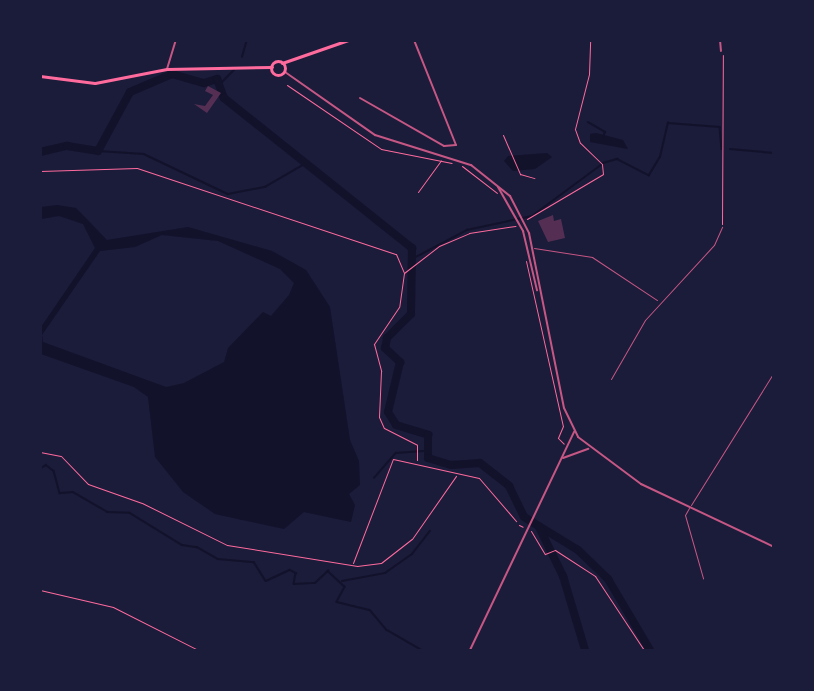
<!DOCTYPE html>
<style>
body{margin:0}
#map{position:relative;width:814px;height:691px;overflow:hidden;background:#1b1b3a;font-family:Raleway,sans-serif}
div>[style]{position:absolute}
.water>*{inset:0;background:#12122b}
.stream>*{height:1.5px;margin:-0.75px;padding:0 0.75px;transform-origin:0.75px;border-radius:0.75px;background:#12122b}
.river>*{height:8px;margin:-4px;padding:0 4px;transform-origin:4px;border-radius:4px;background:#12122b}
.building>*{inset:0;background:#542f53}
.path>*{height:1px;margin:-0.5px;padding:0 0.5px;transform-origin:0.5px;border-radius:0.5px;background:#ff6b9d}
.service>*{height:1px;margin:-0.5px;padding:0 0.5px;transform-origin:0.5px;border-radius:0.5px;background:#c65784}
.minor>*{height:2px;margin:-1px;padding:0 1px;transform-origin:1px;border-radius:1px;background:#c65784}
.tertiary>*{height:2px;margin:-1px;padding:0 1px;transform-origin:1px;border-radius:1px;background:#c65784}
.secondary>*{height:3px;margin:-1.5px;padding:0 1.5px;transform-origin:1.5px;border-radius:1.5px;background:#ff6b9d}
.secondary>.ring{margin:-1.5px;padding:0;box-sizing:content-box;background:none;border:3px solid #ff6b9d;border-radius:50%}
span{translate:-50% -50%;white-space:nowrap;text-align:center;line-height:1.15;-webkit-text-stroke:4.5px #1b1b3a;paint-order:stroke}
.frame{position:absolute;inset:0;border:42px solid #1b1b3a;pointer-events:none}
</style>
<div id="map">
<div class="water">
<div style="clip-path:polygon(596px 133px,623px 140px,628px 149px,590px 142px,590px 134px)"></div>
<div style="clip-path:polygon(547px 153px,552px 157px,535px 169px,513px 171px,504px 161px,508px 156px)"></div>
<div style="clip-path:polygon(evenodd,57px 205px,76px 208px,107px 240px,188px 227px,272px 251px,306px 270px,330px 307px,350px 440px,359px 461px,360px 485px,349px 494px,355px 505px,351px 522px,304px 512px,284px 529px,215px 514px,183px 492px,155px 457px,148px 397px,134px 387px,41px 354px,41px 327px,95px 248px,83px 224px,59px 216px,41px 219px,41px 207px,57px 205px,162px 235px,218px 241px,280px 269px,294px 283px,289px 295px,271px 316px,263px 312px,228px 348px,224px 362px,184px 383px,166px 387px,43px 342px,42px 335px,100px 251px,135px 247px,162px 235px)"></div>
</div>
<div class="stream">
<div style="left:242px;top:57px;width:18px;rotate:-74deg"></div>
<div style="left:221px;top:83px;width:18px;rotate:-45deg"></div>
<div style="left:588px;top:122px;width:20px;rotate:30deg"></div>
<div style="left:605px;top:132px;width:5px;rotate:101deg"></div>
<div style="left:730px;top:149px;width:44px;rotate:5.2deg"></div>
<div style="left:98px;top:151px;width:46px;rotate:3.7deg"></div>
<div style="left:144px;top:154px;width:93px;rotate:25.5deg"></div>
<div style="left:228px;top:194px;width:38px;rotate:-11deg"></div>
<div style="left:265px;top:187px;width:50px;rotate:-30.2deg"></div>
<div style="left:603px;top:163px;width:15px;rotate:-16deg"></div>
<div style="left:617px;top:159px;width:36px;rotate:27deg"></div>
<div style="left:649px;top:175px;width:21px;rotate:-59deg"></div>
<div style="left:660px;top:157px;width:35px;rotate:-77deg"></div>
<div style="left:668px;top:123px;width:52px;rotate:4.4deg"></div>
<div style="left:720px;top:127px;width:22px;rotate:85deg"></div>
<div style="left:416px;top:257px;width:58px;rotate:-27.9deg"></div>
<div style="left:467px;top:230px;width:66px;rotate:-12.2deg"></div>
<div style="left:532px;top:216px;width:86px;rotate:-36.5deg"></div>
<div style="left:40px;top:469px;width:7px;rotate:-34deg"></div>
<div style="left:46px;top:465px;width:10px;rotate:37deg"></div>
<div style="left:54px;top:471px;width:23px;rotate:75deg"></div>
<div style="left:60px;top:493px;width:13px;rotate:-4deg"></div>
<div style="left:73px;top:492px;width:39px;rotate:30deg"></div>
<div style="left:107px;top:512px;width:23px;rotate:2deg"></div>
<div style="left:130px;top:513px;width:61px;rotate:31.6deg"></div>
<div style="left:182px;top:545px;width:15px;rotate:8deg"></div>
<div style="left:197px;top:547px;width:24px;rotate:30deg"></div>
<div style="left:218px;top:559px;width:36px;rotate:5deg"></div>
<div style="left:254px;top:562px;width:22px;rotate:58deg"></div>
<div style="left:266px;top:581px;width:26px;rotate:-25deg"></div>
<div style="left:290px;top:570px;width:7px;rotate:27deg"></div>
<div style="left:296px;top:573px;width:11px;rotate:100deg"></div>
<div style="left:294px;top:584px;width:21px;rotate:-3deg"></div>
<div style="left:315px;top:583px;width:18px;rotate:-43deg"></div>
<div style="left:328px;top:571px;width:23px;rotate:43deg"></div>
<div style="left:345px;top:587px;width:17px;rotate:118deg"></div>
<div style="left:337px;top:602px;width:34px;rotate:14deg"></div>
<div style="left:370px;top:610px;width:26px;rotate:50deg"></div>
<div style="left:387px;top:630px;width:39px;rotate:30deg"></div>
<div style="left:374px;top:478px;width:33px;rotate:-49deg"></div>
<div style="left:396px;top:453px;width:31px;rotate:-4deg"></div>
<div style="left:342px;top:581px;width:44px;rotate:-10.5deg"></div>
<div style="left:385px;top:573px;width:33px;rotate:-35deg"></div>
<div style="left:412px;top:554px;width:29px;rotate:-52deg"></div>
</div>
<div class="river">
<div style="left:40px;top:152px;width:28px;rotate:-13deg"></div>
<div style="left:67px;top:146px;width:31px;rotate:9deg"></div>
<div style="left:98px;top:151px;width:67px;rotate:-61.5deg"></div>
<div style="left:130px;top:92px;width:46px;rotate:-23.2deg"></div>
<div style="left:172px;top:74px;width:33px;rotate:16deg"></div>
<div style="left:204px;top:83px;width:14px;rotate:-17deg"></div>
<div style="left:217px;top:79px;width:20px;rotate:70deg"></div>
<div style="left:224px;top:98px;width:241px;rotate:38.6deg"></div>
<div style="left:412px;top:248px;width:66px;rotate:90.9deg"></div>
<div style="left:411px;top:314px;width:34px;rotate:135deg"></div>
<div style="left:387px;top:338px;width:10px;rotate:101deg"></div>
<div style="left:385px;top:348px;width:21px;rotate:43deg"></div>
<div style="left:400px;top:362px;width:51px;rotate:103.5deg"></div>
<div style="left:388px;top:412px;width:15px;rotate:58deg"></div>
<div style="left:396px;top:425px;width:34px;rotate:17deg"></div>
<div style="left:428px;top:435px;width:23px;rotate:90deg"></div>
<div style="left:428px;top:458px;width:24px;rotate:17deg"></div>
<div style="left:451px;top:465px;width:29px;rotate:-4deg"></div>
<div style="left:480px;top:463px;width:37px;rotate:38deg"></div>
<div style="left:509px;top:486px;width:34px;rotate:64deg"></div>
<div style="left:524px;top:517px;width:63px;rotate:31.4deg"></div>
<div style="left:578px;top:550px;width:42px;rotate:44deg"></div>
<div style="left:608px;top:579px;width:82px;rotate:59.4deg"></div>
<div style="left:539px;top:527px;width:55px;rotate:63.9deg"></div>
<div style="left:563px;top:576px;width:77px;rotate:73.4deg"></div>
</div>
<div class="building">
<div style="clip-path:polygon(208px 86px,221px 93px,207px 113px,194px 104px,205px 106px,213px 95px,205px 91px)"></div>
<div style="clip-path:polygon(553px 215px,554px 221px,561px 219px,565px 238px,548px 242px,538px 221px)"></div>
</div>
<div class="path">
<div style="left:169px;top:40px;width:1px;rotate:45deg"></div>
<div style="left:287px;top:85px;width:114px;rotate:34.2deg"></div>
<div style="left:381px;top:149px;width:72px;rotate:11.2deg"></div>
<div style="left:503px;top:135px;width:43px;rotate:66.4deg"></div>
<div style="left:520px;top:174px;width:15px;rotate:16deg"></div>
<div style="left:462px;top:166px;width:44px;rotate:37.6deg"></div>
<div style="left:40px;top:171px;width:97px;rotate:-1.8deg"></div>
<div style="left:137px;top:168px;width:273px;rotate:18.4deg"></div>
<div style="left:396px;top:254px;width:21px;rotate:67deg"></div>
<div style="left:404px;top:273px;width:34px;rotate:98deg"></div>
<div style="left:399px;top:307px;width:45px;rotate:124deg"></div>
<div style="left:374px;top:344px;width:28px;rotate:75deg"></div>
<div style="left:381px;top:371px;width:46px;rotate:92.5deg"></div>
<div style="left:379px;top:417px;width:12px;rotate:66deg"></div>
<div style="left:384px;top:428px;width:37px;rotate:27deg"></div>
<div style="left:417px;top:445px;width:15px;rotate:90deg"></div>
<div style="left:418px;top:192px;width:39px;rotate:-54deg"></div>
<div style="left:527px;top:219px;width:88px;rotate:-30.6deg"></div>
<div style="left:603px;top:174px;width:10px;rotate:-96deg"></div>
<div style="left:602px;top:164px;width:30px;rotate:-136deg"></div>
<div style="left:580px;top:143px;width:15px;rotate:-110deg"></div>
<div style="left:575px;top:129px;width:57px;rotate:-75.7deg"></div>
<div style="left:589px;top:74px;width:34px;rotate:-88deg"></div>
<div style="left:722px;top:224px;width:169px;rotate:-89.7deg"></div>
<div style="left:526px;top:261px;width:169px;rotate:77.4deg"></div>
<div style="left:563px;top:426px;width:13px;rotate:113deg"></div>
<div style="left:558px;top:438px;width:8px;rotate:45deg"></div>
<div style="left:404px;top:273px;width:44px;rotate:-37.6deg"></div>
<div style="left:439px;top:246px;width:33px;rotate:-23deg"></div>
<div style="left:469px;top:233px;width:47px;rotate:-8.7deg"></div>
<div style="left:40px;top:452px;width:21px;rotate:11deg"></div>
<div style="left:61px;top:456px;width:39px;rotate:46deg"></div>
<div style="left:88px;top:484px;width:57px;rotate:19.4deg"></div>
<div style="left:142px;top:503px;width:95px;rotate:26.3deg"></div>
<div style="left:227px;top:545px;width:132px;rotate:9.2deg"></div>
<div style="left:357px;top:566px;width:24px;rotate:-7deg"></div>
<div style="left:381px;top:563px;width:39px;rotate:-38deg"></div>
<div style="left:412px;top:539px;width:77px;rotate:-55.1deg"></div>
<div style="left:519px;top:525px;width:4px;rotate:27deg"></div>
<div style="left:531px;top:531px;width:27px;rotate:59deg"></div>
<div style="left:545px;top:554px;width:11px;rotate:-22deg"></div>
<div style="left:555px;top:550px;width:48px;rotate:33deg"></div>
<div style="left:595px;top:576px;width:89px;rotate:56.5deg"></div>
<div style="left:353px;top:563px;width:111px;rotate:-69deg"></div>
<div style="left:393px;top:459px;width:88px;rotate:12.5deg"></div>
<div style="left:479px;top:478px;width:57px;rotate:49.3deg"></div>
<div style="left:40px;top:590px;width:75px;rotate:13.1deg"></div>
<div style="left:113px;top:607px;width:95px;rotate:26.8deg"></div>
</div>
<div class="service">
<div style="left:534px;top:248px;width:59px;rotate:8.8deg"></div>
<div style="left:592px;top:257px;width:78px;rotate:33.5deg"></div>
<div style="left:611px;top:379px;width:68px;rotate:-60deg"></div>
<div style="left:645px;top:320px;width:102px;rotate:-47.4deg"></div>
<div style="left:714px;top:245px;width:20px;rotate:-66deg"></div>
<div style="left:691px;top:505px;width:157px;rotate:-58deg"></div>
<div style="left:689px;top:508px;width:8px;rotate:120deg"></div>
<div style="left:685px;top:515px;width:66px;rotate:74.1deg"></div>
</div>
<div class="minor">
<div style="left:720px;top:40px;width:11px;rotate:85deg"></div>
<div style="left:167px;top:69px;width:30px;rotate:-73deg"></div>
<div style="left:360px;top:98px;width:97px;rotate:29.7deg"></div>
<div style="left:444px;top:146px;width:12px;rotate:-5deg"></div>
<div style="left:456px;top:145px;width:113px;rotate:-111.8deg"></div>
</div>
<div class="tertiary">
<div style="left:285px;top:72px;width:110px;rotate:35deg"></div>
<div style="left:375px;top:135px;width:101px;rotate:17.4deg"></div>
<div style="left:471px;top:165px;width:50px;rotate:38.5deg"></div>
<div style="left:510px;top:196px;width:42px;rotate:62.8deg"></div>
<div style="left:529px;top:233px;width:178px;rotate:78.7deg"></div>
<div style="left:564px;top:408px;width:32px;rotate:64deg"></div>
<div style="left:578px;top:437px;width:79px;rotate:36.7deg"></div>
<div style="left:641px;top:484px;width:147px;rotate:25.3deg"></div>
<div style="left:498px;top:187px;width:51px;rotate:60.4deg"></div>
<div style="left:523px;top:231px;width:61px;rotate:76.7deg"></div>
<div style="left:563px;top:458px;width:27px;rotate:-20deg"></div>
<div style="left:470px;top:650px;width:242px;rotate:-64.5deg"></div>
</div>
<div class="secondary">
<div class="ring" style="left:271px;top:61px;width:11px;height:11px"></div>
<div style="left:282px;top:63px;width:70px;rotate:-19.2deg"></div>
<div style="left:40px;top:76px;width:55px;rotate:7.3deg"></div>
<div style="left:95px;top:83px;width:73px;rotate:-11deg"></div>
<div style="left:167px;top:69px;width:105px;rotate:-1.1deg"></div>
</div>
<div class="frame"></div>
</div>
